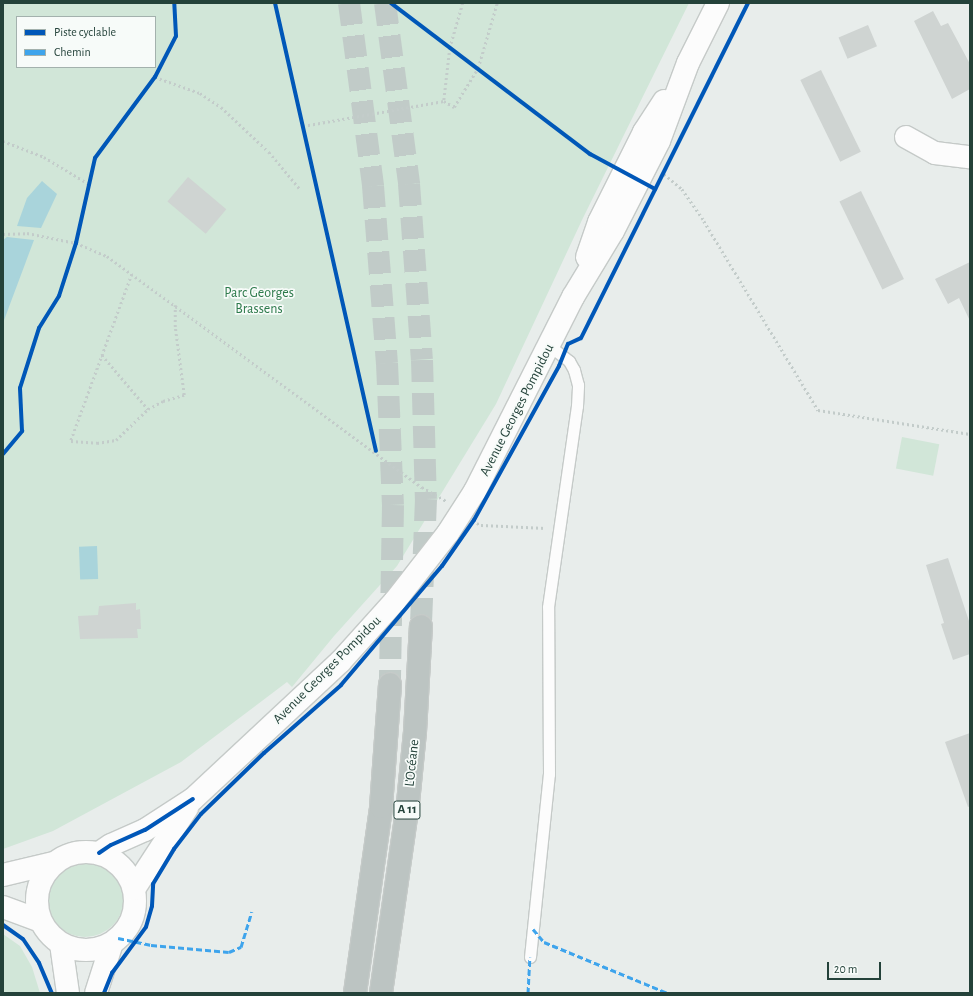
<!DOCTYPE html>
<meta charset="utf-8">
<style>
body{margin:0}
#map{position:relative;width:973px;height:996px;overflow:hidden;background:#e8edeb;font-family:"Alegreya Sans",sans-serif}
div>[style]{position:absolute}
.green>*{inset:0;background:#d1e6d8;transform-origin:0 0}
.round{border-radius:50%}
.water>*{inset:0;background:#a9d4db;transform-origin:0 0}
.building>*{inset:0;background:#cfd4d2;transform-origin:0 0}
.highway-tunnel>*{height:22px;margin-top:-11px;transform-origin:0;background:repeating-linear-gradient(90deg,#c1cbc8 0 22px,transparent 0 33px)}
.path>*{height:2.5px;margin-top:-1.25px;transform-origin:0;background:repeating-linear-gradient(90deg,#c3ccca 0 2px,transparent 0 5px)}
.roads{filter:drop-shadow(1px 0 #c5cac8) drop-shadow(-1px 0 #c5cac8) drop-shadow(0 1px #c5cac8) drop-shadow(0 -1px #c5cac8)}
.lane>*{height:11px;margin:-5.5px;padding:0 5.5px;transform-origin:5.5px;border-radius:5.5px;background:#fcfcfc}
.street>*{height:22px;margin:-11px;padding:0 11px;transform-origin:11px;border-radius:11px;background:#fcfcfc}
.secondary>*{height:22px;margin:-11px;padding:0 11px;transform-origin:11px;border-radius:11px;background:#fcfcfc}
.secondary>.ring{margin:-11px;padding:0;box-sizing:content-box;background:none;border:22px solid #fcfcfc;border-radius:50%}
.highway>*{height:22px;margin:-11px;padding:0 11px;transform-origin:11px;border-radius:11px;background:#bcc4c2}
.quiet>*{height:3px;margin-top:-1.5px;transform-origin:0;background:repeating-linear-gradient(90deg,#3ea4ec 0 6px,transparent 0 9px)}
.cycleway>*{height:4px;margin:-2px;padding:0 2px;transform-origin:2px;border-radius:2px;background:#0057b8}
span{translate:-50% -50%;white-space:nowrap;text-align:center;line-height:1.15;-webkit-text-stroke:3.5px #f7fbf9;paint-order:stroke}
.shield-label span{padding:1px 3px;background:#f7fbf9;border:1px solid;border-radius:3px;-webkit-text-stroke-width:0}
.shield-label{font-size:13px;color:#24423a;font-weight:700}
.park-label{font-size:14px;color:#2d7a4b}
.street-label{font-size:14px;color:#24423a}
.frame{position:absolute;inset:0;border:4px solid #24423a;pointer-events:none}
.legend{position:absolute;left:16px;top:16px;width:140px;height:52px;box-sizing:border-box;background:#f7fbf9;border:1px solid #a3b1ad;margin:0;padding:5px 7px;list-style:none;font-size:12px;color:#24423a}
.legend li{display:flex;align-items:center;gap:8px;height:20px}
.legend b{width:20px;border:1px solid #a3b1ad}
.scale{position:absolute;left:827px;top:962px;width:54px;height:18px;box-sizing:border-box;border:2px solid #24423a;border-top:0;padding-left:5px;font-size:12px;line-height:14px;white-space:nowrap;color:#24423a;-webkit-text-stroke:3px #f7fbf9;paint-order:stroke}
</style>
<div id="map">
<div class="green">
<div style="clip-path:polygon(evenodd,3px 3px,689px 3px,582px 220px,496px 404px,397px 566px,334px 636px,292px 687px,287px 682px,181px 762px,53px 831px,3px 849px,3px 3px,17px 17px,155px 17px,155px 67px,17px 67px,17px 17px)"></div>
<div style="left:902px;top:437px;width:38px;height:32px;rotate:11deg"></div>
<div class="round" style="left:46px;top:859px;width:78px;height:78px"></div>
<div style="clip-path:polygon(3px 934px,20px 946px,32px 967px,40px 993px,3px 993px)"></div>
</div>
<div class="water">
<div style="clip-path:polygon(42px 181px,57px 194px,41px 228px,17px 226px,27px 198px)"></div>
<div style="clip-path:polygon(7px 237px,34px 240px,3px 323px,3px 240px)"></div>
<div style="left:97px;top:546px;width:33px;height:18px;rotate:88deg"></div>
</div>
<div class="building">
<div style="clip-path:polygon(933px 11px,941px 26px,948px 23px,970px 64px,970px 89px,952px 99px,914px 21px)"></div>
<div style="left:868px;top:25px;width:23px;height:32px;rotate:67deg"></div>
<div style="left:821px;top:70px;width:91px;height:23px;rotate:64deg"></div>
<div style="left:188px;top:177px;width:50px;height:32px;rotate:40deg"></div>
<div style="left:861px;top:191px;width:98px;height:24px;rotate:64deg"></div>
<div style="clip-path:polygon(970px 262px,970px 321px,959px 298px,948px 304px,935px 279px)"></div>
<div style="clip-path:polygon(948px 558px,970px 624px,970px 654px,953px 660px,941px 624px,944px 623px,926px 565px)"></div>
<div style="clip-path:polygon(136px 603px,136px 610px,140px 609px,141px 629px,137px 629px,138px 638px,80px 639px,78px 616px,98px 615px,99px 606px)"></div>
<div style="clip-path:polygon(970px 733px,970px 806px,968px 807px,945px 742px)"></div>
</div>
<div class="highway-tunnel">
<div style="left:349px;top:3px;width:185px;rotate:82.5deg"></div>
<div style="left:373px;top:186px;width:178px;rotate:85.5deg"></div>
<div style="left:387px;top:363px;width:142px;rotate:87.6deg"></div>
<div style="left:393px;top:505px;width:179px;rotate:91deg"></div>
<div style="left:385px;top:3px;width:183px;rotate:82.4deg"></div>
<div style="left:409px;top:184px;width:176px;rotate:85.8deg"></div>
<div style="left:422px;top:360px;width:139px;rotate:88.4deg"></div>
<div style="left:426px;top:499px;width:127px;rotate:92.3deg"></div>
</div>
<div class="path">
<div style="left:463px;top:3px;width:47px;rotate:106.1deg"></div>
<div style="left:450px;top:48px;width:53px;rotate:96.5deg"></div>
<div style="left:444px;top:101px;width:12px;rotate:31deg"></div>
<div style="left:454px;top:107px;width:46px;rotate:-58.4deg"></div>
<div style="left:478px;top:68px;width:68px;rotate:-73.7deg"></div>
<div style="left:155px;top:77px;width:48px;rotate:19.6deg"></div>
<div style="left:200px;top:93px;width:25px;rotate:34deg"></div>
<div style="left:221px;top:107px;width:66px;rotate:43.2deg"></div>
<div style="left:269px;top:152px;width:48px;rotate:50deg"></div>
<div style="left:303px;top:126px;width:143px;rotate:-10.1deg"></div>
<div style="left:3px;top:141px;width:44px;rotate:21.3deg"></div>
<div style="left:44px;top:157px;width:52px;rotate:31deg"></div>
<div style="left:664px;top:174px;width:23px;rotate:40deg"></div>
<div style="left:682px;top:189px;width:39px;rotate:55deg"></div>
<div style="left:704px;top:221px;width:221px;rotate:58.9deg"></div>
<div style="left:818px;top:410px;width:154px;rotate:9deg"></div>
<div style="left:3px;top:234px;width:24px;rotate:-2deg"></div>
<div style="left:27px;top:233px;width:50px;rotate:11.5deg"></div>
<div style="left:76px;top:243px;width:34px;rotate:23deg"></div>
<div style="left:107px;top:256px;width:391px;rotate:36.3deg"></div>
<div style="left:422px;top:487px;width:28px;rotate:30deg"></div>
<div style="left:132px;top:274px;width:178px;rotate:110.1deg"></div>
<div style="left:71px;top:441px;width:26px;rotate:4deg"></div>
<div style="left:97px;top:443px;width:19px;rotate:-9deg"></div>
<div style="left:116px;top:440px;width:45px;rotate:-44.1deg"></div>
<div style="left:148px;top:409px;width:17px;rotate:-28deg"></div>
<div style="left:163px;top:401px;width:22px;rotate:-16deg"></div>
<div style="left:184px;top:395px;width:69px;rotate:-97.5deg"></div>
<div style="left:175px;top:327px;width:22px;rotate:-90deg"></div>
<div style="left:102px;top:355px;width:71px;rotate:49.6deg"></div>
<div style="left:3px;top:454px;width:30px;rotate:-50deg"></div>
<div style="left:22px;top:431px;width:43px;rotate:-92.7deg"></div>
<div style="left:20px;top:388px;width:63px;rotate:-72.4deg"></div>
<div style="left:39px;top:328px;width:38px;rotate:-58deg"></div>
<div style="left:59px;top:296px;width:56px;rotate:-72.2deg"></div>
<div style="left:76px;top:243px;width:87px;rotate:-77.4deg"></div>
<div style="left:95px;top:158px;width:101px;rotate:-53.5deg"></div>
<div style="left:155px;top:77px;width:46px;rotate:-62.9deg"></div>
<div style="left:176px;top:36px;width:33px;rotate:-93deg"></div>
<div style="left:477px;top:523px;width:4px;rotate:27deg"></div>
<div style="left:481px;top:525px;width:65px;rotate:2.6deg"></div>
</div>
<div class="roads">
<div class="lane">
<div style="left:530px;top:957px;width:184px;rotate:-84.1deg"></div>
<div style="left:549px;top:774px;width:167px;rotate:-90.3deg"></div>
<div style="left:548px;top:607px;width:203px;rotate:-81.8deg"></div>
<div style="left:577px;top:406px;width:21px;rotate:-87deg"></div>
<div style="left:578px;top:385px;width:16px;rotate:-105deg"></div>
<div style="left:574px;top:370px;width:10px;rotate:-119deg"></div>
<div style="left:569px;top:361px;width:24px;rotate:-142deg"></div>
</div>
<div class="street">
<div style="left:906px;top:137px;width:33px;rotate:29deg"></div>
<div style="left:935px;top:153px;width:35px;rotate:7deg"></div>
</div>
<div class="secondary">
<div style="left:587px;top:257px;width:37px;rotate:-71deg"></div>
<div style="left:599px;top:222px;width:101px;rotate:-63.4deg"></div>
<div style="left:644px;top:132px;width:37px;rotate:-57deg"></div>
<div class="ring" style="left:37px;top:852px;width:76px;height:76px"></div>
<div style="left:99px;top:853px;width:14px;rotate:-34deg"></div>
<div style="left:111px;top:845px;width:37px;rotate:-24deg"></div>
<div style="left:145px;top:830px;width:57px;rotate:-32.9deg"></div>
<div style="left:193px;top:799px;width:201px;rotate:-43deg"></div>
<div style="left:340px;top:662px;width:82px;rotate:-48deg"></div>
<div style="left:395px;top:601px;width:86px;rotate:-52.1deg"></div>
<div style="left:448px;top:533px;width:50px;rotate:-57.3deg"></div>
<div style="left:475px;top:491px;width:217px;rotate:-63.2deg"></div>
<div style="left:573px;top:297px;width:77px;rotate:-58.8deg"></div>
<div style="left:613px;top:231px;width:101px;rotate:-62.9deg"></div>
<div style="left:659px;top:141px;width:83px;rotate:-69.6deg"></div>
<div style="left:688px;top:63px;width:67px;rotate:-63.4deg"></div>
<div style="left:3px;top:875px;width:51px;rotate:-13.5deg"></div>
<div style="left:134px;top:889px;width:97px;rotate:-56.8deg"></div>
<div style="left:3px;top:907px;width:40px;rotate:20.2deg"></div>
<div style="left:61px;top:944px;width:49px;rotate:81.9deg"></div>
<div style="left:96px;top:993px;width:52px;rotate:-72.3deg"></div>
</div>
<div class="highway">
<div style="left:355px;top:993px;width:188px;rotate:-82deg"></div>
<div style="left:381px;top:807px;width:123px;rotate:-85.8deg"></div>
<div style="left:381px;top:993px;width:192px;rotate:-81.9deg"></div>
<div style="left:408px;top:803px;width:71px;rotate:-84.4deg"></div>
<div style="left:415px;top:732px;width:106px;rotate:-86.8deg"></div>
</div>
</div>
<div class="quiet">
<div style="left:533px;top:929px;width:17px;rotate:50deg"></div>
<div style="left:544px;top:942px;width:134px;rotate:22.4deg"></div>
<div style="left:118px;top:938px;width:34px;rotate:12deg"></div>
<div style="left:151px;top:945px;width:78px;rotate:5.1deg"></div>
<div style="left:229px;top:952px;width:13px;rotate:-23deg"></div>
<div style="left:241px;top:947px;width:37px;rotate:-73deg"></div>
<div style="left:528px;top:993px;width:36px;rotate:-87deg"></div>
</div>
<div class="cycleway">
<div style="left:275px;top:3px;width:459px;rotate:77.3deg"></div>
<div style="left:391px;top:3px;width:250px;rotate:37.2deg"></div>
<div style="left:590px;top:154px;width:74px;rotate:28.3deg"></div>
<div style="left:3px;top:454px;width:30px;rotate:-50deg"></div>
<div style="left:22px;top:431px;width:43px;rotate:-92.7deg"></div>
<div style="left:20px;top:388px;width:63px;rotate:-72.4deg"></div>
<div style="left:39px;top:328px;width:38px;rotate:-58deg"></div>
<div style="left:59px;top:296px;width:56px;rotate:-72.2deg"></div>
<div style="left:76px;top:243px;width:87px;rotate:-77.4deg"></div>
<div style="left:95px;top:158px;width:101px;rotate:-53.5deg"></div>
<div style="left:155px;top:77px;width:46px;rotate:-62.9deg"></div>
<div style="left:176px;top:36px;width:33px;rotate:-93deg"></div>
<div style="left:99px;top:853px;width:14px;rotate:-34deg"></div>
<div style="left:111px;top:845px;width:37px;rotate:-24deg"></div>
<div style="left:145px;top:830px;width:57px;rotate:-32.9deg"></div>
<div style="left:3px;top:925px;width:24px;rotate:35deg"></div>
<div style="left:23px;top:939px;width:29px;rotate:56deg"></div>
<div style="left:39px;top:963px;width:33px;rotate:67deg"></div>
<div style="left:104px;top:993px;width:22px;rotate:-68deg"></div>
<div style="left:112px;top:973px;width:57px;rotate:-53.5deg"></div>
<div style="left:146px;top:927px;width:22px;rotate:-74deg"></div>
<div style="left:152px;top:906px;width:22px;rotate:-87deg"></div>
<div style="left:153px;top:884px;width:41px;rotate:-59deg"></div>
<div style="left:174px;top:849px;width:44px;rotate:-52.4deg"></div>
<div style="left:201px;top:814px;width:88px;rotate:-44.1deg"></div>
<div style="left:264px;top:753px;width:103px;rotate:-41.4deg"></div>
<div style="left:341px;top:685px;width:156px;rotate:-49.7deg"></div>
<div style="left:442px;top:566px;width:56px;rotate:-55.2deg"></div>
<div style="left:474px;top:520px;width:176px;rotate:-61.1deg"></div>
<div style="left:559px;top:366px;width:24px;rotate:-68deg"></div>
<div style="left:568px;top:344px;width:14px;rotate:-25deg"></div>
<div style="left:581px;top:338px;width:374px;rotate:-63.5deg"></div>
</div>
<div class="shield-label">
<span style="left:407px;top:810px">A 11</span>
</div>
<div class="park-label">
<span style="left:259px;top:301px">Parc Georges<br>Brassens</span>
</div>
<div class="street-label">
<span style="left:517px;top:410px;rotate:-63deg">Avenue Georges Pompidou</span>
<span style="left:327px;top:670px;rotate:-45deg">Avenue Georges Pompidou</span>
<span style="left:412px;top:763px;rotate:-84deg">L’Océane</span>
</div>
<div class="frame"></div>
<ul class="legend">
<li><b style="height:5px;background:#0057b8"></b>Piste cyclable</li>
<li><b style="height:5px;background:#3ea4ec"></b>Chemin</li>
</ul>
<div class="scale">20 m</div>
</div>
